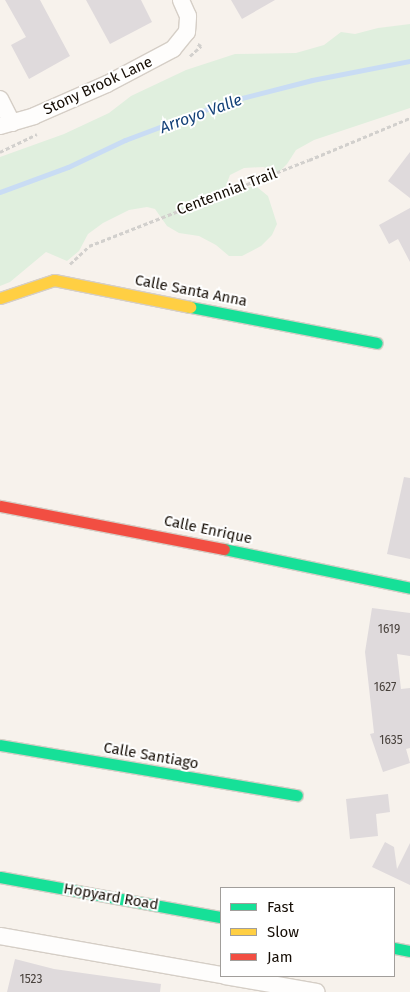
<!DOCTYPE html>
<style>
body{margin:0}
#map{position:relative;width:410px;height:992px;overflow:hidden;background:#f7f2ec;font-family:"Fira Sans",sans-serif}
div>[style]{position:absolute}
.green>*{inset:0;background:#e0efde}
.stream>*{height:5px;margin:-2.5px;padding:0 2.5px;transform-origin:2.5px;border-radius:2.5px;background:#c9dcf4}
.building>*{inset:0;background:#dfdadc}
.path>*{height:3px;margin-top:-1.5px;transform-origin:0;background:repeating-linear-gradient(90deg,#d2d0cd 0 4px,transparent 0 6.5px)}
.roads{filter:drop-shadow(1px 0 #d5cec6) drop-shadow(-1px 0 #d5cec6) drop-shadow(0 1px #d5cec6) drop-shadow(0 -1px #d5cec6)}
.street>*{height:16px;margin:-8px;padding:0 8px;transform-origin:8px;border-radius:8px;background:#fefdfc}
.fast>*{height:11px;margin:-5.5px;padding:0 5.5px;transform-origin:5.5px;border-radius:5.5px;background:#16e098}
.slow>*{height:11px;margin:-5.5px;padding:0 5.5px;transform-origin:5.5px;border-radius:5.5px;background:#ffcf43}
.jam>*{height:11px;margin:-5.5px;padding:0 5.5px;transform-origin:5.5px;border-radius:5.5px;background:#f24e42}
span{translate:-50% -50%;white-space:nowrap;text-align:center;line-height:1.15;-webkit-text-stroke:4px #fff;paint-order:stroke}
.number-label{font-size:12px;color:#48413c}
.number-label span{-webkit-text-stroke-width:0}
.street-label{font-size:15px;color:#150d05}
.water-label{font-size:16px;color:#144178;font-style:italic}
.legend{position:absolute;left:220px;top:887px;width:175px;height:90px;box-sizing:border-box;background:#fff;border:1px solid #a19e9b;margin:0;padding:6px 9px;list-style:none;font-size:15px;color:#150d05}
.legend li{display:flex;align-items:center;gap:10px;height:25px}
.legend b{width:25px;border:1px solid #a19e9b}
</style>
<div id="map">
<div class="green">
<div style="clip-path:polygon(410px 24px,410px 108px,314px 140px,296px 150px,287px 164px,279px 172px,263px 167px,244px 168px,230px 175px,225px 188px,257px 187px,268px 196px,277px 224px,272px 235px,261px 246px,242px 256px,229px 256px,216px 245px,199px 236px,179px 233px,167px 226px,155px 209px,147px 207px,129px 210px,103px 223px,88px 234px,79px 251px,67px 261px,46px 252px,10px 282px,0 286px,0 157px,64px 134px,109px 113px,131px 96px,186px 70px,235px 54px,296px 53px,324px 45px,341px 32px,355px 34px,378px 28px)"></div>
</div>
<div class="stream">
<div style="left:0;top:192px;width:72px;rotate:-20.2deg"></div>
<div style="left:68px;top:167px;width:63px;rotate:-25.3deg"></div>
<div style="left:125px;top:140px;width:108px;rotate:-20.6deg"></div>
<div style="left:226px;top:102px;width:89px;rotate:-14.3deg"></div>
<div style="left:312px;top:80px;width:100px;rotate:-11deg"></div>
</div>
<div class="building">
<div style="clip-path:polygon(5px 0,40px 0,70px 56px,29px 79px,11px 45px,26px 37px)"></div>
<div style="clip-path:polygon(86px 0,141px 0,152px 22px,110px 44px)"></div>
<div style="clip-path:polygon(231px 0,275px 0,242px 19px)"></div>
<div style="clip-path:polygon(410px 152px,410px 198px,388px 181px)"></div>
<div style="clip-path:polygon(410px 208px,410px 262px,398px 239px,389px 244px,379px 225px)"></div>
<div style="clip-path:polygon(404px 477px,410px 478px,410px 559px,387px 554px)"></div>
<div style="clip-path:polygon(372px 608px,410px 613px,410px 656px,397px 654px,401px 689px,410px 688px,410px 748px,406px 749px,410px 763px,383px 772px,370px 734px,374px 733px,365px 652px)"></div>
<div style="clip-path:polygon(388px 794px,390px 812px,376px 814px,378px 836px,350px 839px,346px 799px)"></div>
<div style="clip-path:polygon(385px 842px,394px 847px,397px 869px,410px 843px,410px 885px,372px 867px)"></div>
<div style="clip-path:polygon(15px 959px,54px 969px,161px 984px,160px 992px,7px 992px)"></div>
</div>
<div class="path">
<div style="left:190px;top:56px;width:15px;rotate:-42deg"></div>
<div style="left:201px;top:46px;width:4px;rotate:-146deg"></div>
<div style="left:0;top:152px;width:41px;rotate:-25.9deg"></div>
<div style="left:70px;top:264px;width:26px;rotate:-43deg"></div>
<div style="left:89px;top:246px;width:236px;rotate:-21.4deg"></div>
<div style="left:309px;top:160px;width:109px;rotate:-22.6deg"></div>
</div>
<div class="roads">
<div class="street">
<div style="left:0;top:99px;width:27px;rotate:63deg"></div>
<div style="left:0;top:126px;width:35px;rotate:-16deg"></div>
<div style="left:34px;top:116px;width:80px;rotate:-23.7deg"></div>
<div style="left:107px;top:84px;width:75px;rotate:-27.9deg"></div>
<div style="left:173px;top:49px;width:22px;rotate:-51deg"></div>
<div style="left:187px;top:32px;width:16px;rotate:-86deg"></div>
<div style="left:188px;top:16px;width:17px;rotate:-114deg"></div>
<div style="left:0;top:936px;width:224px;rotate:10deg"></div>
<div style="left:225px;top:976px;width:93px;rotate:9.9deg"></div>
</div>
<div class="fast">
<div style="left:190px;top:307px;width:190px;rotate:10.9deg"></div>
<div style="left:224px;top:549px;width:190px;rotate:11.8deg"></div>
<div style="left:0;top:745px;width:301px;rotate:9.6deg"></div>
<div style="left:0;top:877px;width:225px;rotate:10.3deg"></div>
<div style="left:394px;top:948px;width:16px;rotate:11deg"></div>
</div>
<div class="slow">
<div style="left:0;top:298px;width:57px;rotate:-18.4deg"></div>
<div style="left:54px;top:280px;width:139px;rotate:11.2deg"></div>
</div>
<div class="jam">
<div style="left:0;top:506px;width:228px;rotate:10.9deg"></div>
</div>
</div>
<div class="number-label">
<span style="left:389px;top:630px">1619</span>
<span style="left:385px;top:688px">1627</span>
<span style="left:391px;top:741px">1635</span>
<span style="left:31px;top:980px">1523</span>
</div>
<div class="street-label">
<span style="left:98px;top:86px;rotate:-25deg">Stony Brook Lane</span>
<span style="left:227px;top:192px;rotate:-21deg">Centennial Trail</span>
<span style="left:191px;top:291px;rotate:11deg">Calle Santa Anna</span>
<span style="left:208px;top:530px;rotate:12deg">Calle Enrique</span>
<span style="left:151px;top:756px;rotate:10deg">Calle Santiago</span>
<span style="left:111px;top:897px;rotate:10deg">Hopyard Road</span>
</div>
<div class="water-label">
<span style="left:201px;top:114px;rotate:-20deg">Arroyo Valle</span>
</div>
<ul class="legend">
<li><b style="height:6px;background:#16e098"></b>Fast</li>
<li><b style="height:6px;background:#ffcf43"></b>Slow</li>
<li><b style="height:6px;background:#f24e42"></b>Jam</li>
</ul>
</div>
